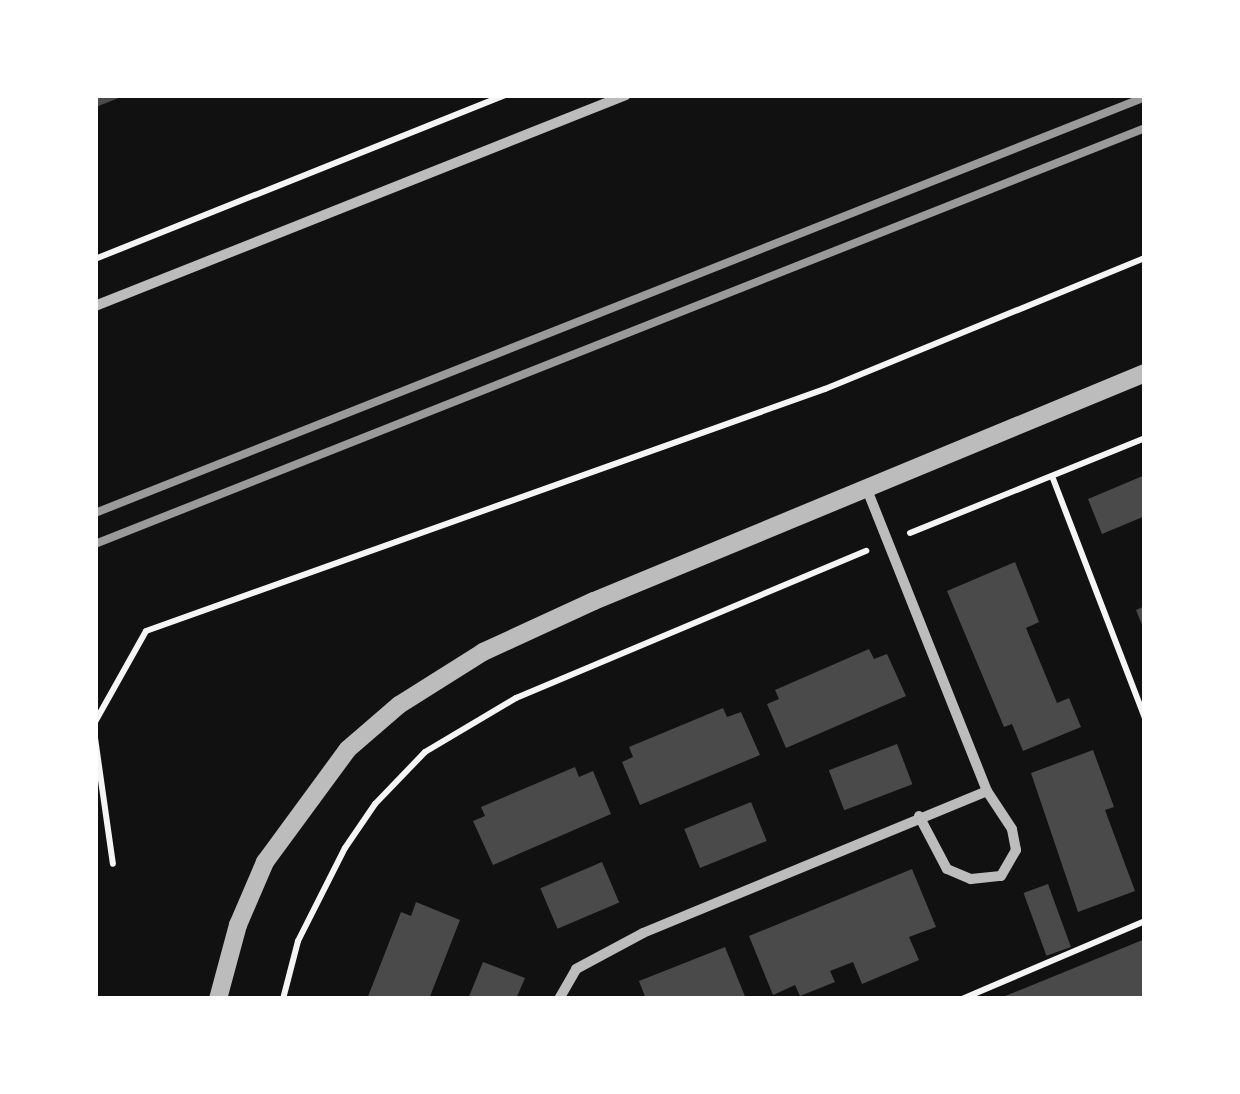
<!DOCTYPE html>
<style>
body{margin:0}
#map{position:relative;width:1240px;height:1094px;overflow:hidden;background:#111;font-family:"DM Sans",sans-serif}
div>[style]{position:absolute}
.building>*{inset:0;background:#4a4a4a;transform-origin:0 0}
.path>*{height:6px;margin:-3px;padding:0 3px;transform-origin:3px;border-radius:3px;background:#f5f5f5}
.minor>*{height:10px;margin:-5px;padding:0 5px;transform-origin:5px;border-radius:5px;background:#bcbcbc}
.tertiary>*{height:18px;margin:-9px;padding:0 9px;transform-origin:9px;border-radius:9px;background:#bcbcbc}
.rail>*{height:8px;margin:-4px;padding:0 4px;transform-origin:4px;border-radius:4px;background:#9a9a9a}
span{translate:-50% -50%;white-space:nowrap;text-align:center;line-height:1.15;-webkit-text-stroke:8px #fff;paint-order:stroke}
.frame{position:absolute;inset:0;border:98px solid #fff;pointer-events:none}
</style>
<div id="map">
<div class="building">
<div style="clip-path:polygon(95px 95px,126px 95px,96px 107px)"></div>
<div style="clip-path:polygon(1145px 475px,1145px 516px,1102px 534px,1088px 499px)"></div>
<div style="clip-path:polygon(1015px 562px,1039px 622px,1026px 628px,1057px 703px,1069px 698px,1081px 727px,1023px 751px,1012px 724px,1004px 727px,947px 591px)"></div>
<div style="clip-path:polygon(1145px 606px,1145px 632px,1136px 610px)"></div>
<div style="clip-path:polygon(869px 649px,874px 659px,887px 654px,906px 696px,786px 748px,767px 704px,779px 699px,775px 690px)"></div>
<div style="clip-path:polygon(723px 708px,727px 717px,741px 712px,760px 755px,640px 805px,622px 762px,633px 757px,629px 747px)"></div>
<div style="left:897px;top:744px;width:43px;height:73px;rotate:69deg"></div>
<div style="clip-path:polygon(1093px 750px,1114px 807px,1105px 810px,1135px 891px,1078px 912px,1031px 773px)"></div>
<div style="clip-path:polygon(575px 767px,579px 777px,593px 771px,611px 814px,493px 865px,473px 821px,485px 816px,481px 807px)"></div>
<div style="left:751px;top:802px;width:42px;height:72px;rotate:68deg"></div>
<div style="left:602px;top:862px;width:44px;height:67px;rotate:67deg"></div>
<div style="clip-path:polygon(912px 869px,936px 927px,909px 937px,919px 960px,862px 984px,853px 962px,830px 971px,835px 982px,800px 996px,795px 985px,773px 995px,749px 936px)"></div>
<div style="left:1048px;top:884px;width:67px;height:26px;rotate:70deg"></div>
<div style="clip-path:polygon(416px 902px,460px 920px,429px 999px,367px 999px,401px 912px,411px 916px)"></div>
<div style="clip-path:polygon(1145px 939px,1145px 999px,998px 999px)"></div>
<div style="clip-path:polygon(725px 947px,746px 999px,646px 999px,639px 981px)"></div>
<div style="clip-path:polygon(483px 962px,525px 978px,516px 999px,468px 999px)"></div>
</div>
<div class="path">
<div style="left:95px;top:259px;width:442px;rotate:-21.8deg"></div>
<div style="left:1052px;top:476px;width:259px;rotate:69deg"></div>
<div style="left:910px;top:533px;width:253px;rotate:-22deg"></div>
<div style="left:95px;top:722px;width:104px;rotate:-60.7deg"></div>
<div style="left:146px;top:631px;width:721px;rotate:-19.62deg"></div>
<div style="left:825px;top:389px;width:346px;rotate:-22.3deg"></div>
<div style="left:95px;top:738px;width:127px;rotate:81.9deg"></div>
<div style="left:283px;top:999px;width:60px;rotate:-75.5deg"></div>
<div style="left:298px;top:941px;width:104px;rotate:-63.2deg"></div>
<div style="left:345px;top:848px;width:53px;rotate:-55.7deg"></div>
<div style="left:375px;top:804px;width:72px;rotate:-46.1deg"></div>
<div style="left:425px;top:752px;width:106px;rotate:-30.7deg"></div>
<div style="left:516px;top:698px;width:380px;rotate:-22.8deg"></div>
<div style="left:962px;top:999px;width:199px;rotate:-23.1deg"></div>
</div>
<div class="minor">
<div style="left:95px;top:306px;width:571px;rotate:-21.67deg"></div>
<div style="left:919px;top:816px;width:60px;rotate:62.2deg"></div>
<div style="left:947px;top:869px;width:26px;rotate:23deg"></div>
<div style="left:971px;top:879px;width:30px;rotate:-6deg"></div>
<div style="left:1001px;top:876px;width:30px;rotate:-60deg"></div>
<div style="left:1016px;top:850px;width:21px;rotate:-101deg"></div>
<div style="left:1012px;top:829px;width:45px;rotate:-123.3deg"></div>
<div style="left:559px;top:999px;width:34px;rotate:-60deg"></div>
<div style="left:576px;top:969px;width:76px;rotate:-28.2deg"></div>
<div style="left:643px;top:933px;width:372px;rotate:-22.4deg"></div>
<div style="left:987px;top:791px;width:325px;rotate:-111.7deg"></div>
</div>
<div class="tertiary">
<div style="left:218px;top:999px;width:77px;rotate:-74.9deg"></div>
<div style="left:238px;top:925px;width:69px;rotate:-66.8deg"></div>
<div style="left:265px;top:862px;width:140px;rotate:-53.7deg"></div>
<div style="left:348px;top:749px;width:67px;rotate:-40.8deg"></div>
<div style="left:399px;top:705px;width:99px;rotate:-32.2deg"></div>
<div style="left:483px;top:652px;width:122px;rotate:-24.7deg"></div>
<div style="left:594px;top:601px;width:596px;rotate:-22.48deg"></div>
</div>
<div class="rail">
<div style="left:95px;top:513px;width:1129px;rotate:-21.61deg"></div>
<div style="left:95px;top:544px;width:1129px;rotate:-21.61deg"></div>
</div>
<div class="frame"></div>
</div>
